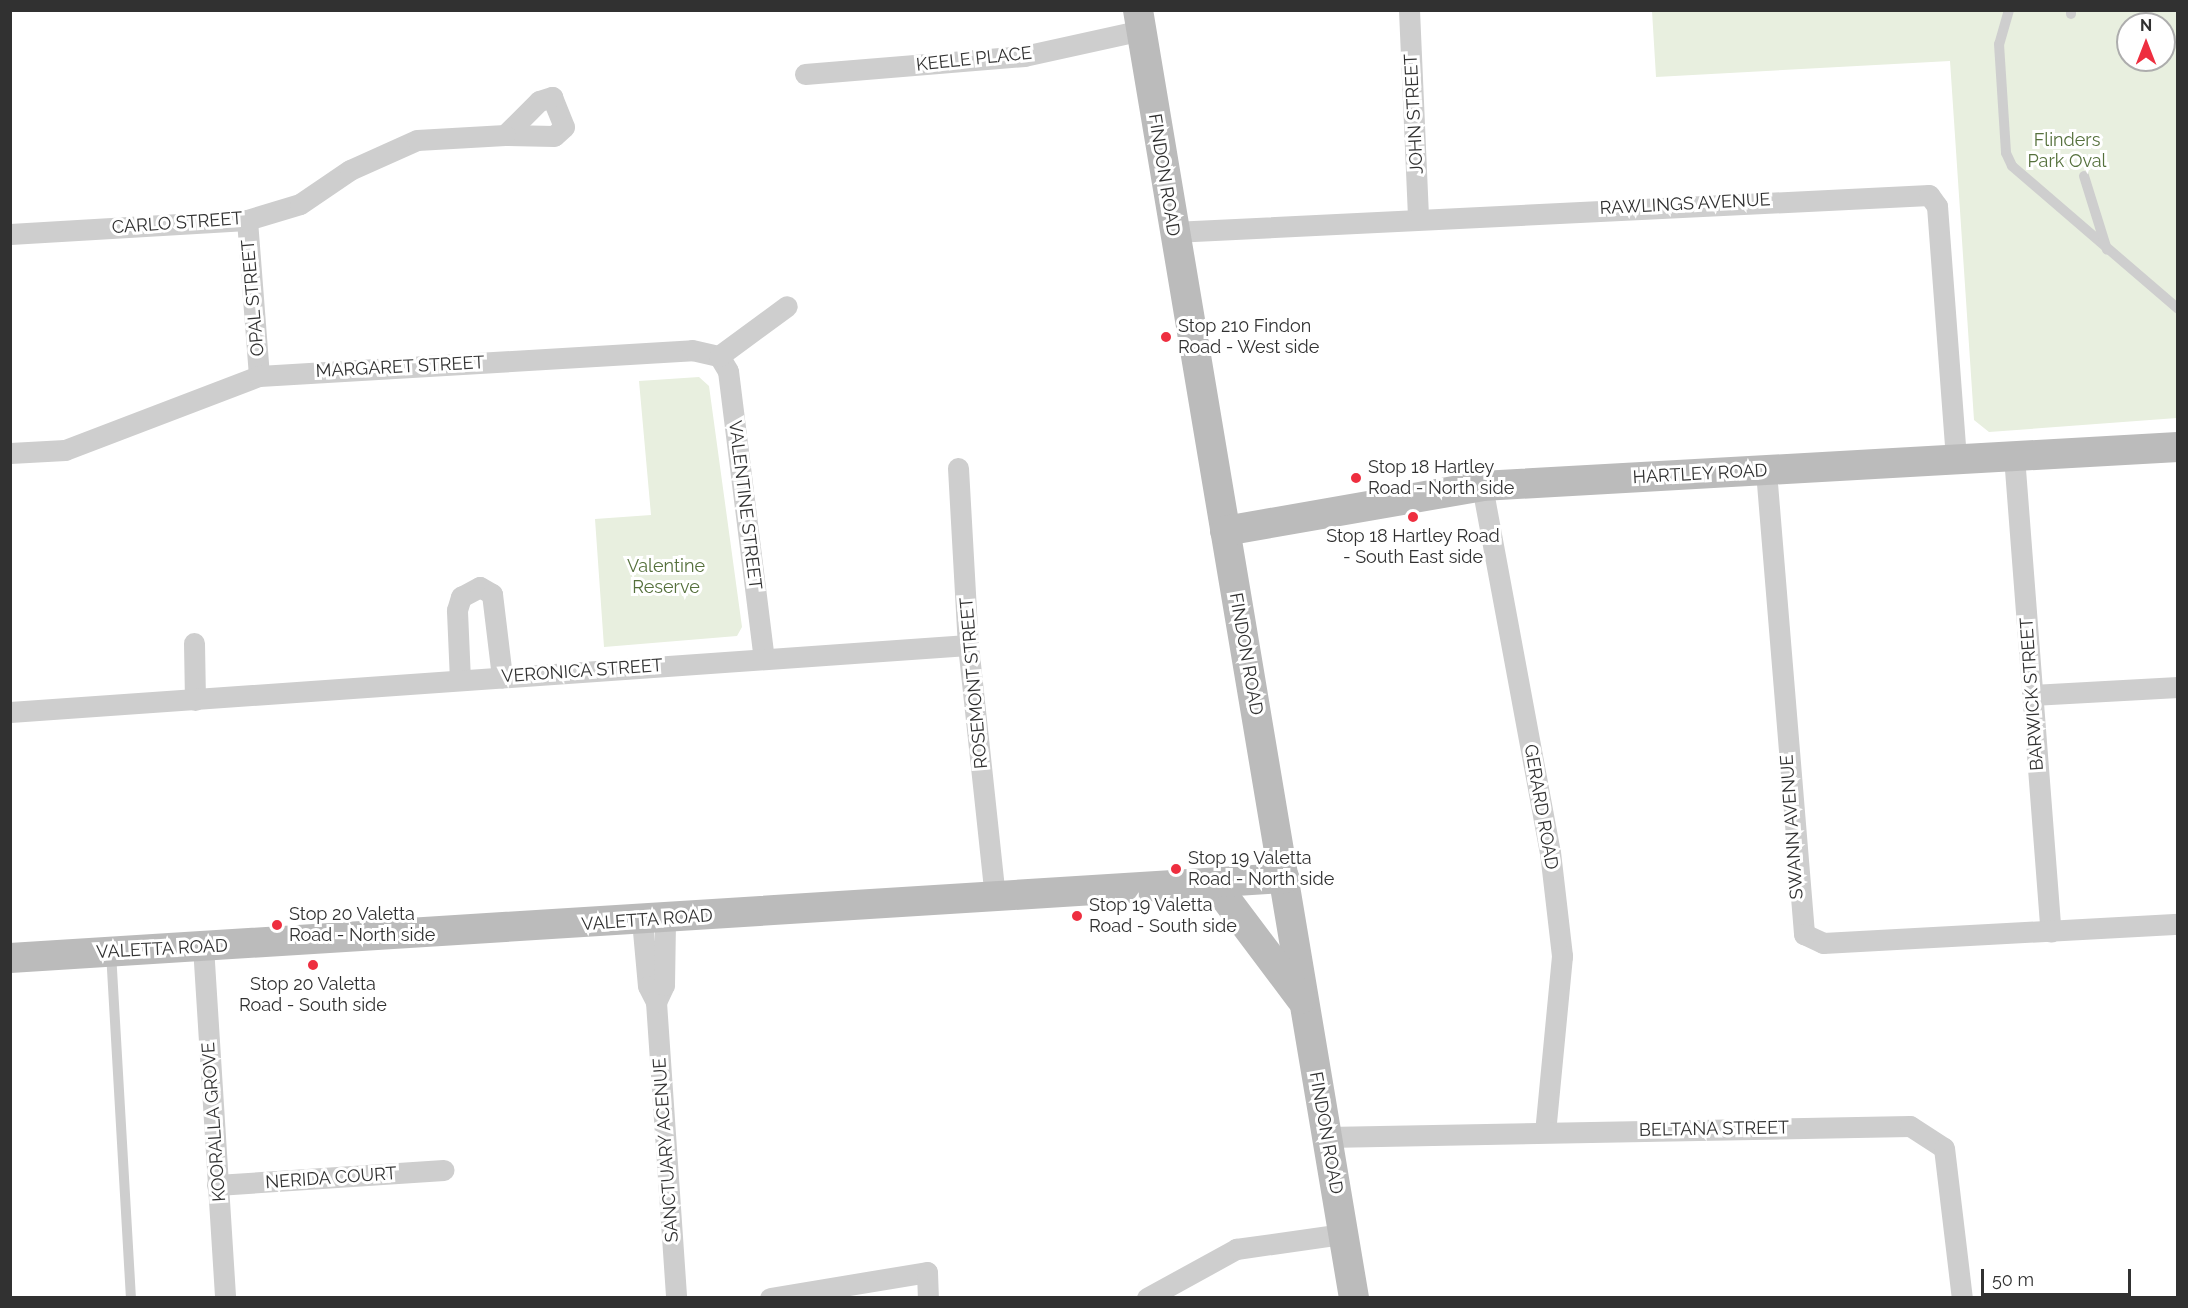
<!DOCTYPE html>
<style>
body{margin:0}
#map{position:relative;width:2188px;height:1308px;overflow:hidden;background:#fff;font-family:Raleway,sans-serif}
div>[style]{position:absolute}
.green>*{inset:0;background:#e8efdf}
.lane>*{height:10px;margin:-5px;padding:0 5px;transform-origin:5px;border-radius:5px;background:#cecece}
.street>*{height:21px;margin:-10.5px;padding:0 10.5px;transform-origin:10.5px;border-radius:10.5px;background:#cecece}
.secondary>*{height:30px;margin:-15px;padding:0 15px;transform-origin:15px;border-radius:15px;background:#bbb}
.dots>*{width:16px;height:16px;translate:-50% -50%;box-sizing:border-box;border:3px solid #fff;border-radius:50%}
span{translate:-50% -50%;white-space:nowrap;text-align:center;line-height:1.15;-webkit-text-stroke:6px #fff;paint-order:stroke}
.street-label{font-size:18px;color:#313131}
.park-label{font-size:18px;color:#55703c}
.poi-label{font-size:18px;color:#313131}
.left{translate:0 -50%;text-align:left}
.frame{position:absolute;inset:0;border:12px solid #313131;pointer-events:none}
.north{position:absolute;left:2116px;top:12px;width:60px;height:60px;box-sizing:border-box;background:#fff;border:2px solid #adadad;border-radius:50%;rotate:0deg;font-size:16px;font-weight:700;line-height:24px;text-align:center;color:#313131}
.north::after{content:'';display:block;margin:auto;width:21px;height:27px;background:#ee2e3f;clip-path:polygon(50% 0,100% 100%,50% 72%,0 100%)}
.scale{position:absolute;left:1981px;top:1269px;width:150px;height:27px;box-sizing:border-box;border:3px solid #313131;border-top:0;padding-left:8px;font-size:18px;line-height:21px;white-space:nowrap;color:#313131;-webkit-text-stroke:4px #fff;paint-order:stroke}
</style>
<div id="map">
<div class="green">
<div style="clip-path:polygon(evenodd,1652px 11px,2177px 11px,2177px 418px,1989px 432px,1974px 420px,1950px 61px,1656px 77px,1652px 11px,2128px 24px,2164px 24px,2164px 60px,2128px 60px,2128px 24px)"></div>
<div style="clip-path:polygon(699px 377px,709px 386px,742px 627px,737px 636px,604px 647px,595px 519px,651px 515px,639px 381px)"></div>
</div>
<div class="lane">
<div style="left:2009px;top:10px;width:35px;rotate:106deg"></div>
<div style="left:1999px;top:44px;width:109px;rotate:86.3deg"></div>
<div style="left:2006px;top:153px;width:14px;rotate:65deg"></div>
<div style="left:2012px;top:166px;width:219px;rotate:40.7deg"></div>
<div style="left:2071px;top:10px;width:4px;rotate:90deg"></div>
<div style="left:2084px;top:176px;width:77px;rotate:72.7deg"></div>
<div style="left:111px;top:952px;width:347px;rotate:86.7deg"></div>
</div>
<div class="street">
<div style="left:1409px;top:10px;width:208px;rotate:87.5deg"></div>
<div style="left:805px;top:74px;width:220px;rotate:-4.7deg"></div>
<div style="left:1024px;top:56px;width:121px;rotate:-12.4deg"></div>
<div style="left:552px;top:97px;width:32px;rotate:68deg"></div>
<div style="left:564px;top:127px;width:13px;rotate:138deg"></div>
<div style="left:554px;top:136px;width:49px;rotate:-178.8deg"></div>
<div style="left:505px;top:135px;width:48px;rotate:-45deg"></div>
<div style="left:539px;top:101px;width:14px;rotate:-17deg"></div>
<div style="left:247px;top:220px;width:156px;rotate:85.6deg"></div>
<div style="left:1173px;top:232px;width:757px;rotate:-2.8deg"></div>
<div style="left:1929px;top:195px;width:14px;rotate:54deg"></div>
<div style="left:1937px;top:206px;width:255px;rotate:85.7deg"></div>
<div style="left:10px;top:234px;width:237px;rotate:-3.4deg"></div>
<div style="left:247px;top:220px;width:55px;rotate:-16.8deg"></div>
<div style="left:300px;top:204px;width:60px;rotate:-34.2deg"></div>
<div style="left:350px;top:170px;width:73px;rotate:-24.1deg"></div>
<div style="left:417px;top:140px;width:88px;rotate:-3.3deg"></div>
<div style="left:719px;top:356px;width:17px;rotate:59deg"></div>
<div style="left:728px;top:371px;width:289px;rotate:82.9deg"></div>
<div style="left:10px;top:453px;width:55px;rotate:-3.1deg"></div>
<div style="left:65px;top:450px;width:208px;rotate:-20.9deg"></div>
<div style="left:259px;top:376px;width:434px;rotate:-3.4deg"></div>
<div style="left:692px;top:350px;width:28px;rotate:13deg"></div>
<div style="left:719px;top:356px;width:84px;rotate:-36.3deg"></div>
<div style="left:2014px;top:456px;width:477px;rotate:85.6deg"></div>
<div style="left:958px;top:468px;width:177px;rotate:86.8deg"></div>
<div style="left:968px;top:645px;width:253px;rotate:83.9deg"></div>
<div style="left:1766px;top:471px;width:465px;rotate:85.3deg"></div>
<div style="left:1804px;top:934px;width:21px;rotate:25deg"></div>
<div style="left:1823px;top:943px;width:356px;rotate:-3.1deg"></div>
<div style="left:1482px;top:486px;width:372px;rotate:79.5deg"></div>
<div style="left:1550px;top:852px;width:105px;rotate:83.4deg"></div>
<div style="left:1562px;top:956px;width:176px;rotate:95.5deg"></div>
<div style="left:194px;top:643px;width:57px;rotate:89deg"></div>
<div style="left:460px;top:680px;width:70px;rotate:-92.5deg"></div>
<div style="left:457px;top:610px;width:14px;rotate:-73deg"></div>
<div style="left:461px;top:597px;width:21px;rotate:-28deg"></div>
<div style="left:480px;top:587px;width:14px;rotate:30deg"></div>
<div style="left:492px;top:594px;width:84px;rotate:83.1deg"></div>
<div style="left:2032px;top:695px;width:146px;rotate:-3.1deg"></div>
<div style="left:10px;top:712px;width:960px;rotate:-4deg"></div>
<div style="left:642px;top:920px;width:66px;rotate:84.8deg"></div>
<div style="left:648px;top:986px;width:18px;rotate:63deg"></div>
<div style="left:656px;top:1002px;width:297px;rotate:86.1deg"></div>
<div style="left:203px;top:946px;width:353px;rotate:86.4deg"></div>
<div style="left:656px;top:1002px;width:19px;rotate:-65deg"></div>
<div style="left:664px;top:985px;width:66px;rotate:-89.1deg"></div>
<div style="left:1327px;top:1137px;width:583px;rotate:-1.08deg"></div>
<div style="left:1910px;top:1126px;width:40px;rotate:32.9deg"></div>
<div style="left:1944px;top:1148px;width:151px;rotate:83.2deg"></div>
<div style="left:217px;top:1185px;width:227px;rotate:-3.8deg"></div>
<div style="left:770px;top:1298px;width:159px;rotate:-9.4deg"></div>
<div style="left:927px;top:1272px;width:26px;rotate:88deg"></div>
<div style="left:1147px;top:1298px;width:102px;rotate:-28.8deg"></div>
<div style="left:1236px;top:1249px;width:108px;rotate:-8deg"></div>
</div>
<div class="secondary">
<div style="left:1138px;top:10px;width:1306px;rotate:80.48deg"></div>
<div style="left:1225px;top:531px;width:261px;rotate:-9.9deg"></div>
<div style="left:1482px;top:486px;width:697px;rotate:-3.21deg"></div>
<div style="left:1214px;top:883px;width:145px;rotate:53.1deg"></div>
<div style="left:10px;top:958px;width:1277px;rotate:-3.59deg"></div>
</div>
<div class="dots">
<div style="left:1166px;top:337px;background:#ee2e3f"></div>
<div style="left:1356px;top:478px;background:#ee2e3f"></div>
<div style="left:1413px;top:517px;background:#ee2e3f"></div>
<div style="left:1176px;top:869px;background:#ee2e3f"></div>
<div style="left:1077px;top:916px;background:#ee2e3f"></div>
<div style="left:277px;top:925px;background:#ee2e3f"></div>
<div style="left:313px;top:965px;background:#ee2e3f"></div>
</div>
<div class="street-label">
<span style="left:974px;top:59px;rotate:-6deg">KEELE PLACE</span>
<span style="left:1414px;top:114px;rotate:-93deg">JOHN STREET</span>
<span style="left:1164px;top:175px;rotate:81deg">FINDON ROAD</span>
<span style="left:1685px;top:204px;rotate:-3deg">RAWLINGS AVENUE</span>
<span style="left:177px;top:223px;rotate:-4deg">CARLO STREET</span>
<span style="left:253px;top:298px;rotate:-95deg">OPAL STREET</span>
<span style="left:400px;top:367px;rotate:-3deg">MARGARET STREET</span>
<span style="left:1700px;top:474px;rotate:-3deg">HARTLEY ROAD</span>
<span style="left:745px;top:505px;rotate:83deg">VALENTINE STREET</span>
<span style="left:1246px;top:654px;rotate:80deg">FINDON ROAD</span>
<span style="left:582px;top:671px;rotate:-4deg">VERONICA STREET</span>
<span style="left:974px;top:683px;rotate:-95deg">ROSEMONT STREET</span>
<span style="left:2032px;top:694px;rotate:-94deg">BARWICK STREET</span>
<span style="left:1541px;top:807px;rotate:80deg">GERARD ROAD</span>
<span style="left:1792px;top:827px;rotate:-94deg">SWANN AVENUE</span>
<span style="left:647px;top:920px;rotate:-4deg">VALETTA ROAD</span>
<span style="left:162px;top:949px;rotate:-3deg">VALETTA ROAD</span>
<span style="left:214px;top:1122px;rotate:-94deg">KOORALLA GROVE</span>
<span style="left:1714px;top:1129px;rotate:-1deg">BELTANA STREET</span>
<span style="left:1326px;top:1133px;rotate:80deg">FINDON ROAD</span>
<span style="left:666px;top:1150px;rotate:-94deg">SANCTUARY ACENUE</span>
<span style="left:331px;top:1178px;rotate:-4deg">NERIDA COURT</span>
</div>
<div class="park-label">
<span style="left:2067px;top:151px">Flinders<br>Park Oval</span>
<span style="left:666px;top:577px">Valentine<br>Reserve</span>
</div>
<div class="poi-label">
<span class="left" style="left:1178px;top:337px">Stop 210 Findon<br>Road - West side</span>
<span class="left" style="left:1368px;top:478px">Stop 18 Hartley<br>Road - North side</span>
<span style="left:1413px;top:547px">Stop 18 Hartley Road<br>- South East side</span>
<span class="left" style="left:1188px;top:869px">Stop 19 Valetta<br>Road - North side</span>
<span class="left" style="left:1089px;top:916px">Stop 19 Valetta<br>Road - South side</span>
<span class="left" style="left:289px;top:925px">Stop 20 Valetta<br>Road - North side</span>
<span style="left:313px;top:995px">Stop 20 Valetta<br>Road - South side</span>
</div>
<div class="frame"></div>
<div class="north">N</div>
<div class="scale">50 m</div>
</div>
